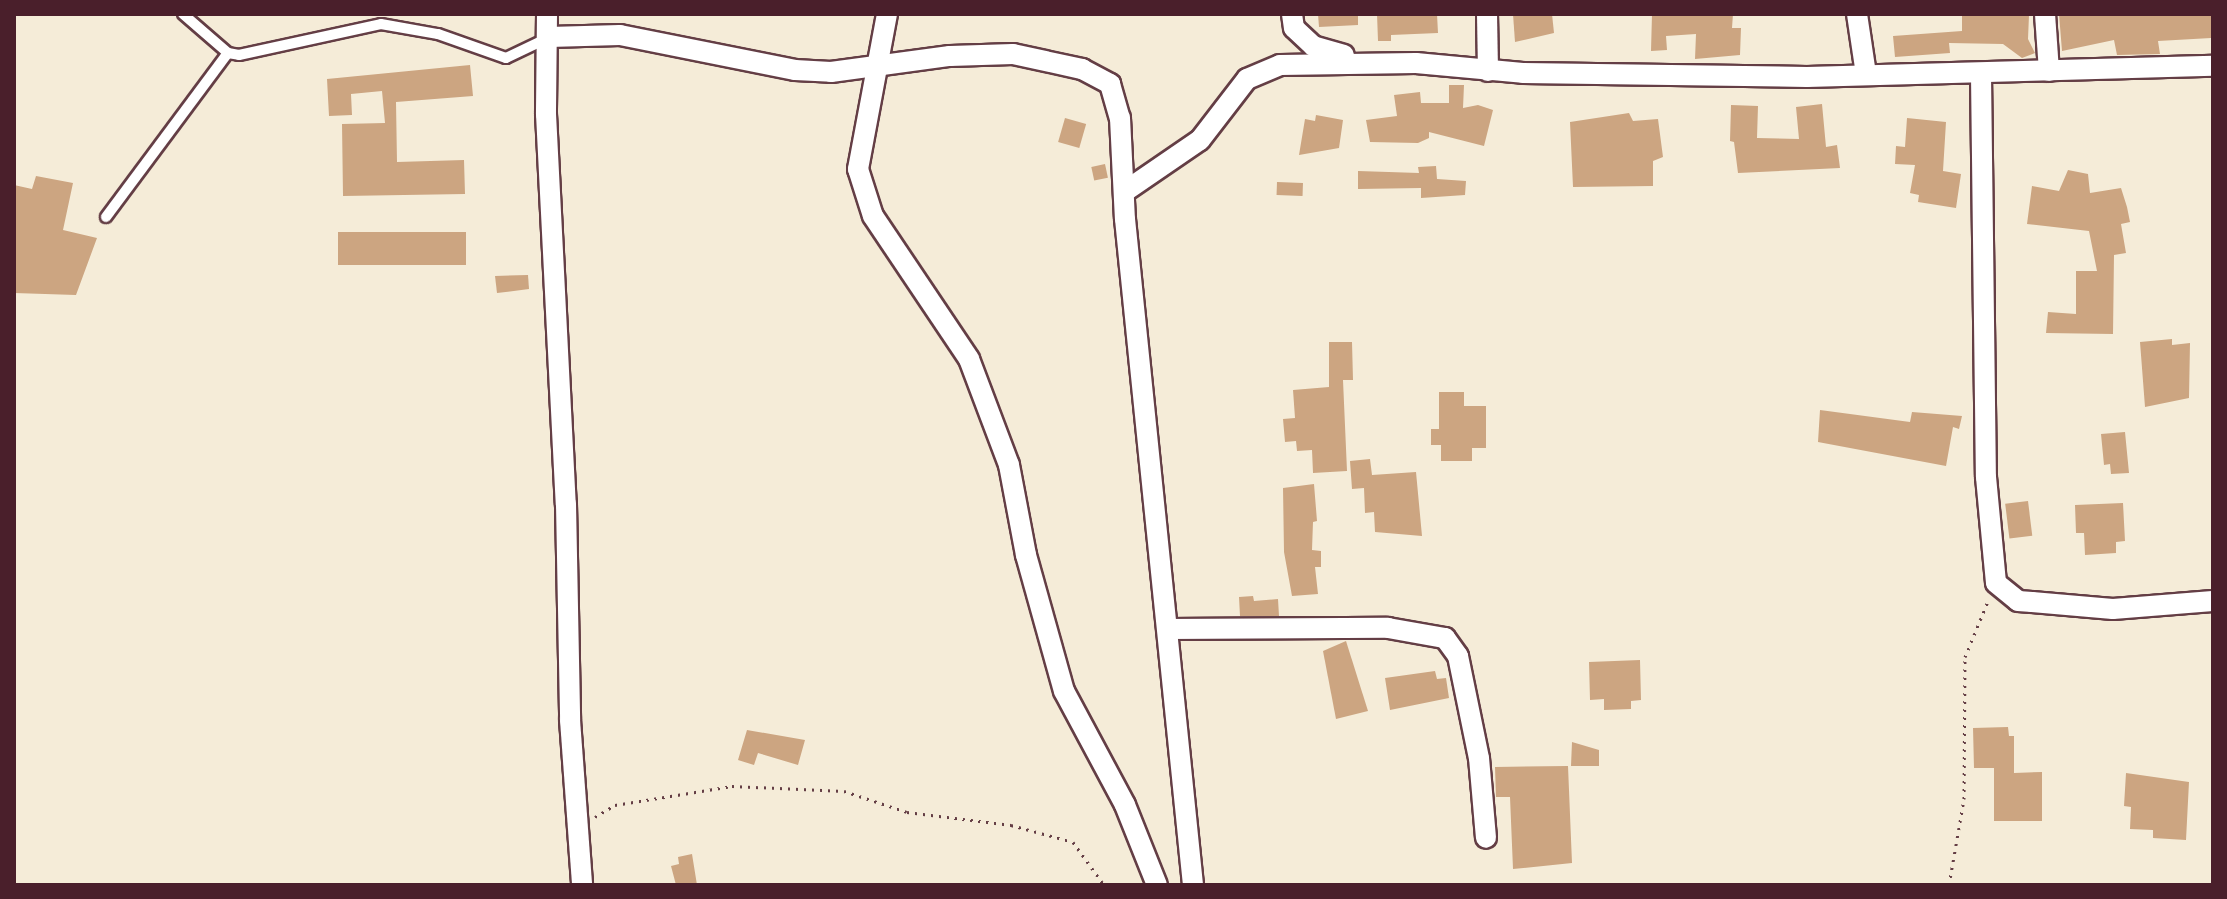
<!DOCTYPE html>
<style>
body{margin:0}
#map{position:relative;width:2227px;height:899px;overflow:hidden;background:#f5ecd8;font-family:"Comic Neue",sans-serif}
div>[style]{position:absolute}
.building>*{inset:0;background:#cca581;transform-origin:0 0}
.path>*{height:3px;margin-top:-1.5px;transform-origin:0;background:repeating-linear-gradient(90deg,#643e45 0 2px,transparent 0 8px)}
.roads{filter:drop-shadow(2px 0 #643e45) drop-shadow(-2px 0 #643e45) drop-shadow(0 2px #643e45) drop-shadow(0 -2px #643e45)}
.service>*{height:10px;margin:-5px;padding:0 5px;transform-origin:5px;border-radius:5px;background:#fff}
.minor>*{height:20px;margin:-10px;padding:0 10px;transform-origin:10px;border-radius:10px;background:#fff}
span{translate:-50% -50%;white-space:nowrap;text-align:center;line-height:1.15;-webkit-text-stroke:6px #fdfcf7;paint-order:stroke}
.frame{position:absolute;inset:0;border:16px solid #4a1f2b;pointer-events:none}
</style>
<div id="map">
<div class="building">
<div style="clip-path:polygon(1318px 14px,1358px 14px,1358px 25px,1319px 27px)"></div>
<div style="clip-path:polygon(1377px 14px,1437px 14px,1438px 33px,1391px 35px,1391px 41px,1378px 41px)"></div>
<div style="clip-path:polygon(1513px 14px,1552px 14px,1554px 33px,1515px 42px)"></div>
<div style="clip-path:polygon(1652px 14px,1733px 14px,1732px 28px,1741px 28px,1740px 55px,1695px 59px,1696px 34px,1666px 36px,1667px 50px,1651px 51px)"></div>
<div style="clip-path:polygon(1962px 14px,2029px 15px,2028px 39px,2035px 53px,2022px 58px,2003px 44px,1949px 43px,1950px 53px,1895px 57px,1893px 36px,1962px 31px)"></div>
<div style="clip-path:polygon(2059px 14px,2212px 14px,2211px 38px,2158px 41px,2160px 54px,2117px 55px,2114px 40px,2062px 51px)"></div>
<div style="clip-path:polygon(470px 65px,473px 96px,396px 102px,397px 162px,464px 160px,465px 194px,343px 196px,342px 124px,385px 123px,382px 91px,351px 94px,352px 115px,329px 116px,327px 79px)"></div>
<div style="clip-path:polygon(1449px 85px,1464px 85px,1463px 108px,1478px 105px,1493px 110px,1484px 146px,1429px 132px,1429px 138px,1418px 143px,1370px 142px,1366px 120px,1397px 116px,1394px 95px,1420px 92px,1421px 103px,1449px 103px)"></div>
<div style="clip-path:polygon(1822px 104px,1826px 147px,1837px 145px,1840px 168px,1738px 173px,1734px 142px,1730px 141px,1731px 105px,1758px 106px,1757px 138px,1799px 139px,1796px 107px)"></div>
<div style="clip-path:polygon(1629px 113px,1633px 121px,1658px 119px,1663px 157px,1653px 161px,1653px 186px,1573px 187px,1570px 122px)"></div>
<div style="clip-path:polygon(1316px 115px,1343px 120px,1339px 148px,1299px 155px,1305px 119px,1315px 121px)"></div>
<div style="left:1065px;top:118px;width:22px;height:25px;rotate:16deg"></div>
<div style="clip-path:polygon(1907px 118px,1946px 122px,1943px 171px,1961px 174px,1956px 208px,1918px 202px,1919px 195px,1910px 193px,1915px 165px,1895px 164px,1896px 146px,1905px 147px)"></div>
<div style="left:1105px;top:164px;width:14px;height:14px;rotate:78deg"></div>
<div style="clip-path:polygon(1436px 166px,1437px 179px,1466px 181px,1465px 195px,1421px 198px,1421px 188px,1358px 189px,1358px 171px,1419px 173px,1418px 167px)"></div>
<div style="clip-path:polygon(2068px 170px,2088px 174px,2090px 193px,2121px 188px,2127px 207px,2130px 222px,2121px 224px,2126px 253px,2114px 255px,2113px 334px,2046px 333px,2048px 312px,2076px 314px,2076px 271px,2097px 271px,2089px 231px,2027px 224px,2032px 186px,2059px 191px)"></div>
<div style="clip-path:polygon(36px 176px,73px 183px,63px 230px,97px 238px,76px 295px,14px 293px,14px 185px,32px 189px)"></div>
<div style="left:1277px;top:182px;width:26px;height:13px;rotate:2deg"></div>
<div style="left:338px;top:232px;width:128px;height:33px"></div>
<div style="clip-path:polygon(528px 275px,529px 289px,497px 293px,495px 276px)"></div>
<div style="clip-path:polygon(2172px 339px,2172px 345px,2190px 343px,2189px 398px,2145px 407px,2140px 342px)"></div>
<div style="clip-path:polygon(1329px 342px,1352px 342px,1353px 380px,1343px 380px,1347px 471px,1313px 473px,1312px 450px,1297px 451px,1296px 441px,1285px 442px,1283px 419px,1295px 418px,1293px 390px,1329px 387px)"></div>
<div style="clip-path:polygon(1439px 392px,1464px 392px,1464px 406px,1486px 406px,1486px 448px,1472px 448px,1472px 461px,1441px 461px,1441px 445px,1431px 445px,1431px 429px,1439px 429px)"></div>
<div style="clip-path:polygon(1820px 410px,1910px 422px,1912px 412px,1962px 416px,1959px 429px,1953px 427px,1946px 466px,1818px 442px)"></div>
<div style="clip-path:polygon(2125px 432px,2129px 473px,2111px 474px,2110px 464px,2104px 465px,2101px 434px)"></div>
<div style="clip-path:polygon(1370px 459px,1372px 475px,1416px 472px,1422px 536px,1375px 532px,1374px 512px,1365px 513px,1364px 488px,1352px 489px,1350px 461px)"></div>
<div style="clip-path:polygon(1314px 484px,1317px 521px,1313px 522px,1312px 550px,1321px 551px,1321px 567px,1315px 567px,1318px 594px,1292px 596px,1284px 552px,1283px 488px)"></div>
<div style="left:2028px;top:501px;width:35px;height:23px;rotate:83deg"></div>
<div style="clip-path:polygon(2123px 503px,2125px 541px,2116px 542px,2116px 553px,2085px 555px,2084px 533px,2076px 533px,2075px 505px)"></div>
<div style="clip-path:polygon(1253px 596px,1254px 601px,1278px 599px,1279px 616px,1240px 616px,1239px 597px)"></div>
<div style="clip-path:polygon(1346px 641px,1368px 711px,1336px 719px,1323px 651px)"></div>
<div style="clip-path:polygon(1640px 660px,1641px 700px,1631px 701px,1631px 709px,1604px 710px,1604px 699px,1590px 700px,1589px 662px)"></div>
<div style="clip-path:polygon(1435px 671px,1437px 679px,1446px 678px,1449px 698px,1390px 710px,1385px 678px)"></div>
<div style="clip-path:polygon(2008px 727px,2009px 736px,2014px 736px,2014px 773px,2042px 772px,2042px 821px,1994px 821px,1994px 768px,1974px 768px,1973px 728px)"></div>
<div style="clip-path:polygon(747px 730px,805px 740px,798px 765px,758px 753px,754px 765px,738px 760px)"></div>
<div style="clip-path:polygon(1572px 742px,1599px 750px,1599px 766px,1571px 766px)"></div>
<div style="clip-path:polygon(1568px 766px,1572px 863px,1513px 869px,1510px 797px,1496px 797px,1495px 767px)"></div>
<div style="clip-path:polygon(2126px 773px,2189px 782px,2186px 840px,2153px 838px,2153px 830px,2130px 829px,2131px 807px,2124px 806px)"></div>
<div style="clip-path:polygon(692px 854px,697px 885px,676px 885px,671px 866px,679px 864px,678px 857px)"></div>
</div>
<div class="path">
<div style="left:595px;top:817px;width:23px;rotate:-31deg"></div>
<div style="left:615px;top:805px;width:119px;rotate:-9.2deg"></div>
<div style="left:732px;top:786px;width:112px;rotate:2.6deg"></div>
<div style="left:844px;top:791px;width:66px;rotate:18.4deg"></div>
<div style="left:907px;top:812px;width:105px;rotate:7.1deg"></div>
<div style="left:1011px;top:825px;width:64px;rotate:15.3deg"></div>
<div style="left:1073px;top:842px;width:53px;rotate:54.2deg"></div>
<div style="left:1949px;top:885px;width:87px;rotate:-80.1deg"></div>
<div style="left:1964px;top:799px;width:142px;rotate:-89.6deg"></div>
<div style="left:1965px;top:657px;width:61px;rotate:-67.7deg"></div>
</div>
<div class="roads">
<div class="service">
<div style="left:183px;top:14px;width:60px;rotate:40.9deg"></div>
<div style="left:228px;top:53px;width:11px;rotate:10deg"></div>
<div style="left:239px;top:55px;width:145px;rotate:-12.3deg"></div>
<div style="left:381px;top:24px;width:58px;rotate:10deg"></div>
<div style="left:438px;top:34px;width:72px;rotate:19.4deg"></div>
<div style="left:506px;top:58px;width:47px;rotate:-25.5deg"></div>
<div style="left:106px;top:217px;width:204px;rotate:-53.4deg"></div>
</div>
<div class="minor">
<div style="left:547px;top:14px;width:100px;rotate:90.6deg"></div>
<div style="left:546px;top:114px;width:391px;rotate:87.1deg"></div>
<div style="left:566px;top:504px;width:216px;rotate:88.9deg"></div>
<div style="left:570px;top:720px;width:165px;rotate:85.8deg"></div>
<div style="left:887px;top:14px;width:158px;rotate:100.6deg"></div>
<div style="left:858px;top:169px;width:49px;rotate:72.3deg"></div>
<div style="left:873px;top:216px;width:172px;rotate:56.1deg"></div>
<div style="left:969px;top:359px;width:113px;rotate:69.3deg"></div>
<div style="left:1009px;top:465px;width:92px;rotate:79.3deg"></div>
<div style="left:1026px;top:555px;width:141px;rotate:74.4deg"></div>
<div style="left:1064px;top:691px;width:129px;rotate:61.8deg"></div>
<div style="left:1125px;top:805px;width:86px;rotate:68.2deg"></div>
<div style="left:1292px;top:14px;width:14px;rotate:82deg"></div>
<div style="left:1294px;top:28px;width:26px;rotate:43deg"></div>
<div style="left:1313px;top:46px;width:32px;rotate:16deg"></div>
<div style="left:1487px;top:14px;width:57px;rotate:89deg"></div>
<div style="left:1857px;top:14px;width:61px;rotate:81.5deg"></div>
<div style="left:2045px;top:14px;width:57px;rotate:86deg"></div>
<div style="left:549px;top:37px;width:71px;rotate:-1.6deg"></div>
<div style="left:620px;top:35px;width:178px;rotate:11.3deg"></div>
<div style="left:795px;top:70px;width:36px;rotate:3deg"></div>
<div style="left:831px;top:72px;width:120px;rotate:-7.7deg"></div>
<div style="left:950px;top:56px;width:63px;rotate:-1.8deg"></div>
<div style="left:1013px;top:54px;width:71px;rotate:12.3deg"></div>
<div style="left:1082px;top:69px;width:32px;rotate:28deg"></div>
<div style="left:1110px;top:84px;width:35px;rotate:74deg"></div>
<div style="left:1120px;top:118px;width:101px;rotate:87.2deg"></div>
<div style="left:1125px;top:219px;width:669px;rotate:84.17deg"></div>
<div style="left:1981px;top:75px;width:402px;rotate:89.3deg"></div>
<div style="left:1986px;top:477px;width:106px;rotate:84.6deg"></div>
<div style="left:1996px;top:583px;width:28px;rotate:39deg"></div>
<div style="left:2018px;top:601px;width:14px;rotate:4deg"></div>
<div style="left:2032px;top:602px;width:81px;rotate:4.9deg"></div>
<div style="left:2113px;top:609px;width:100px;rotate:-4.6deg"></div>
<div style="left:1124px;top:192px;width:92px;rotate:-34.4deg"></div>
<div style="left:1200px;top:140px;width:77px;rotate:-52.4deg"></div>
<div style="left:1247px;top:79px;width:36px;rotate:-23deg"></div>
<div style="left:1280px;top:65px;width:136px;rotate:-0.8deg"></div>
<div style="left:1416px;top:63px;width:107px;rotate:5.3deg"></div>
<div style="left:1523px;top:73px;width:284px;rotate:0.8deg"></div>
<div style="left:1807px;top:77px;width:406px;rotate:-1.6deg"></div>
<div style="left:1168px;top:629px;width:220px;rotate:-0.3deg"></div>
<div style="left:1388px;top:628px;width:58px;rotate:10deg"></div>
<div style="left:1445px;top:638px;width:22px;rotate:54deg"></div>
<div style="left:1458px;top:656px;width:104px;rotate:78.4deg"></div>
<div style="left:1479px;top:758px;width:80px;rotate:85deg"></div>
</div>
</div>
<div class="frame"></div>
</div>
